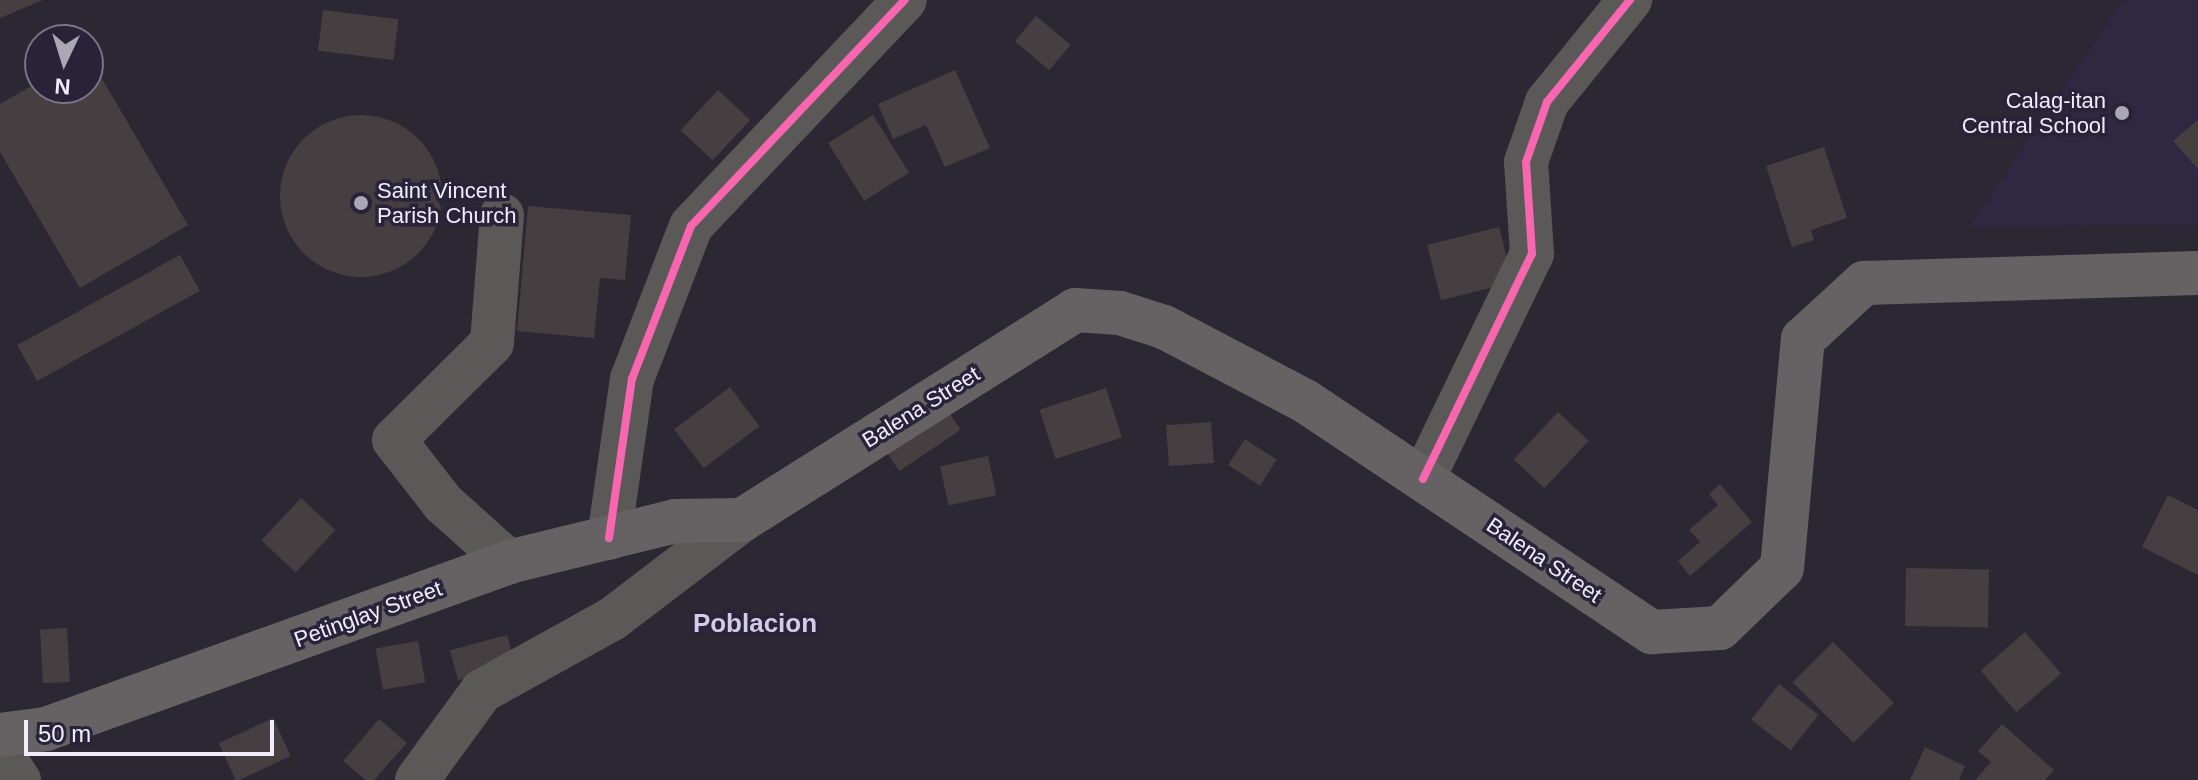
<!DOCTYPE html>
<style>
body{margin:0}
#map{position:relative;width:2198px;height:780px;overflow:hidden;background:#2b2833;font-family:Arial,sans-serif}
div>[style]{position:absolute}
.built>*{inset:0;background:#2e2841}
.building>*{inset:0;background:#453f41;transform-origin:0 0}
.round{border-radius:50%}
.minor>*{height:44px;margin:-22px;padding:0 22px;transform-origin:22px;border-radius:22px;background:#5b5858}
.major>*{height:44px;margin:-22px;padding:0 22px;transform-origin:22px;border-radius:22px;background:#666263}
.cycleway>*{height:8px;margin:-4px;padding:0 4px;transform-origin:4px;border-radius:4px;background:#f766af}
.dots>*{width:22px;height:22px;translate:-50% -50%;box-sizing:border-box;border:4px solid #282338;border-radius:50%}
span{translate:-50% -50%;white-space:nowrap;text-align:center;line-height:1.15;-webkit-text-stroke:7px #282338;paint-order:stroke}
.poi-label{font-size:22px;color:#efedfb}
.right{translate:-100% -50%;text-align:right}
.left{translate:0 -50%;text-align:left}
.street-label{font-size:22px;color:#efedfb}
.quarter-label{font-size:26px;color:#d1cce7;font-weight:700}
.north{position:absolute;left:24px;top:24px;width:80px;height:80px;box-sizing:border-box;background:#282338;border:2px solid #787486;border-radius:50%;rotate:184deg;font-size:22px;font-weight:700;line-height:32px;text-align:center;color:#efedfb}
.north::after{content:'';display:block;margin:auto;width:28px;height:36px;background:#aaa8b5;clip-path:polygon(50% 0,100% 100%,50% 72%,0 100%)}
.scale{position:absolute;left:24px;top:720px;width:250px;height:36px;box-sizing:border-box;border:4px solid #efedfb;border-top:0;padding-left:10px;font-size:24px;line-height:28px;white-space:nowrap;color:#efedfb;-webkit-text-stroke:6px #282338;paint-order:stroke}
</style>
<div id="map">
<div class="built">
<div style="clip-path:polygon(2123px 0,2198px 0,2198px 225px,1969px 227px)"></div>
</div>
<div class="building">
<div style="clip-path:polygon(0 0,43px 0,0 18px)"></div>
<div style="left:323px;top:10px;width:76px;height:41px;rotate:7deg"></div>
<div style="left:1036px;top:16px;width:45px;height:33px;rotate:40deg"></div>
<div style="clip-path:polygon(88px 55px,188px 225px,80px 288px,0 152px,0 104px,40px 81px,40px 88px,88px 88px)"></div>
<div style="clip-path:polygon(955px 70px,990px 148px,945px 167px,926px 125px,893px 139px,878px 104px)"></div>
<div style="left:718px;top:90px;width:44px;height:55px;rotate:43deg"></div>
<div class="round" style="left:280px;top:115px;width:162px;height:162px"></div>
<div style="left:873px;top:115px;width:68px;height:53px;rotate:58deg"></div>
<div style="clip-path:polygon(2198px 120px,2198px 169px,2173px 141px)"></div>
<div style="clip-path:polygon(1824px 147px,1847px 218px,1811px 230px,1814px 240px,1792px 247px,1766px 166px)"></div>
<div style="clip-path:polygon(528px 206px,631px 215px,625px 280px,600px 278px,594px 338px,517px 331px)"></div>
<div style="left:1499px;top:227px;width:57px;height:74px;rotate:76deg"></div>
<div style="left:180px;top:255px;width:41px;height:186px;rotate:61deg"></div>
<div style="left:730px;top:387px;width:49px;height:70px;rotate:53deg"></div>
<div style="left:1106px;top:388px;width:52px;height:70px;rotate:72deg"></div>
<div style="left:940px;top:399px;width:37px;height:74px;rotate:56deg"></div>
<div style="left:1558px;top:412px;width:42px;height:65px;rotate:43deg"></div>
<div style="left:1211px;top:422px;width:41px;height:45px;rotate:86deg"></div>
<div style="left:1245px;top:439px;width:38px;height:31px;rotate:33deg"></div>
<div style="left:988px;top:456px;width:40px;height:49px;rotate:78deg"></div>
<div style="clip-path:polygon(1720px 484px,1752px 522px,1690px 576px,1678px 561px,1700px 542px,1689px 530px,1718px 505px,1709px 494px)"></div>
<div style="clip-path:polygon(2168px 495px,2198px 510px,2198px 575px,2142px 547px)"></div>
<div style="left:301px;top:498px;width:47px;height:58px;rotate:43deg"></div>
<div style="left:1906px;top:568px;width:83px;height:58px;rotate:1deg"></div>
<div style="left:67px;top:628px;width:54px;height:27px;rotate:87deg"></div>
<div style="left:2025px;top:632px;width:55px;height:59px;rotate:49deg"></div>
<div style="left:507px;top:635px;width:31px;height:59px;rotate:75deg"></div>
<div style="left:418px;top:641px;width:42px;height:43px;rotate:80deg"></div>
<div style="left:1833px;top:642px;width:86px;height:57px;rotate:45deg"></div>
<div style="left:1779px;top:684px;width:50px;height:45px;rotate:38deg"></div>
<div style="left:273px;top:718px;width:42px;height:60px;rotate:65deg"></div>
<div style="clip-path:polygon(379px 719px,407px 743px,374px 780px,366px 780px,343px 761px)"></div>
<div style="clip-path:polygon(2002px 724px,2054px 770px,2045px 780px,1975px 780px,1991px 762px,1978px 751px)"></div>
<div style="clip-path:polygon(1925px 747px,1965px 766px,1959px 780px,1910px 780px)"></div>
</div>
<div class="minor">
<div style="left:502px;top:215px;width:128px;rotate:94.5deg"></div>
<div style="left:492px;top:343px;width:138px;rotate:135.3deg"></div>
<div style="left:394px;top:440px;width:80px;rotate:52.1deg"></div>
<div style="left:443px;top:503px;width:89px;rotate:41.8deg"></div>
<div style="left:1423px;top:479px;width:250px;rotate:-64.2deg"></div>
<div style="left:1532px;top:254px;width:92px;rotate:-93.7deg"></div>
<div style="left:1526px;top:162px;width:64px;rotate:-70.7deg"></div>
<div style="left:1547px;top:102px;width:132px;rotate:-50.9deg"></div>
<div style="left:609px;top:538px;width:161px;rotate:-81.8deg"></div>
<div style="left:632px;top:379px;width:164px;rotate:-68.9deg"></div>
<div style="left:691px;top:226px;width:311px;rotate:-46.6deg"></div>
<div style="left:0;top:752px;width:34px;rotate:56deg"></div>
<div style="left:417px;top:780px;width:110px;rotate:-53.9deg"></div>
<div style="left:482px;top:691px;width:149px;rotate:-29deg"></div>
<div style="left:612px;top:619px;width:163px;rotate:-37.3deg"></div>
</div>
<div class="major">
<div style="left:0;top:735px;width:46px;rotate:-7.4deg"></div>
<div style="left:46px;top:729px;width:492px;rotate:-19.8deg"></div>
<div style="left:509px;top:562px;width:172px;rotate:-13.8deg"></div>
<div style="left:676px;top:521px;width:66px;rotate:-0.9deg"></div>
<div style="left:742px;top:520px;width:394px;rotate:-32.2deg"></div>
<div style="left:1075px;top:310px;width:45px;rotate:3.8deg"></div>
<div style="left:1120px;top:313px;width:46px;rotate:17.7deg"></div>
<div style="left:1164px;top:327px;width:159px;rotate:27.7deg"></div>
<div style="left:1305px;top:401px;width:417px;rotate:33.7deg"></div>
<div style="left:1652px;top:632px;width:68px;rotate:-3.4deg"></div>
<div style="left:1720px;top:628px;width:86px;rotate:-44.1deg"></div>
<div style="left:1782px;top:568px;width:230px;rotate:-84.8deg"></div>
<div style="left:1803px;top:339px;width:83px;rotate:-42.6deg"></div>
<div style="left:1864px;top:283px;width:334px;rotate:-1.7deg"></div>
</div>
<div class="cycleway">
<div style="left:1423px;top:479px;width:250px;rotate:-64.2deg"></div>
<div style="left:1532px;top:254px;width:92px;rotate:-93.7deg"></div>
<div style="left:1526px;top:162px;width:64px;rotate:-70.7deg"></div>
<div style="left:1547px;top:102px;width:132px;rotate:-50.9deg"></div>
<div style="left:609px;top:538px;width:161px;rotate:-81.8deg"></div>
<div style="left:632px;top:379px;width:164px;rotate:-68.9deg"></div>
<div style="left:691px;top:226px;width:311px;rotate:-46.6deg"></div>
</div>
<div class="dots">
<div style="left:2122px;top:113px;background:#aaa8b5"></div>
<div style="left:361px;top:203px;background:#aaa8b5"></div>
</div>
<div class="poi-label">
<span class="right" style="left:2106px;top:113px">Calag-itan<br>Central School</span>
<span class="left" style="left:377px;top:203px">Saint Vincent<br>Parish Church</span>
</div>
<div class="street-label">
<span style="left:921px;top:407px;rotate:-32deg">Balena Street</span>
<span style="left:1544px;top:560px;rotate:34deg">Balena Street</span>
<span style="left:368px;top:614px;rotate:-20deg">Petinglay Street</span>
</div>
<div class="quarter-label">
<span style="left:755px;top:624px">Poblacion</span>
</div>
<div class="north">N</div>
<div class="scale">50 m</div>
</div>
